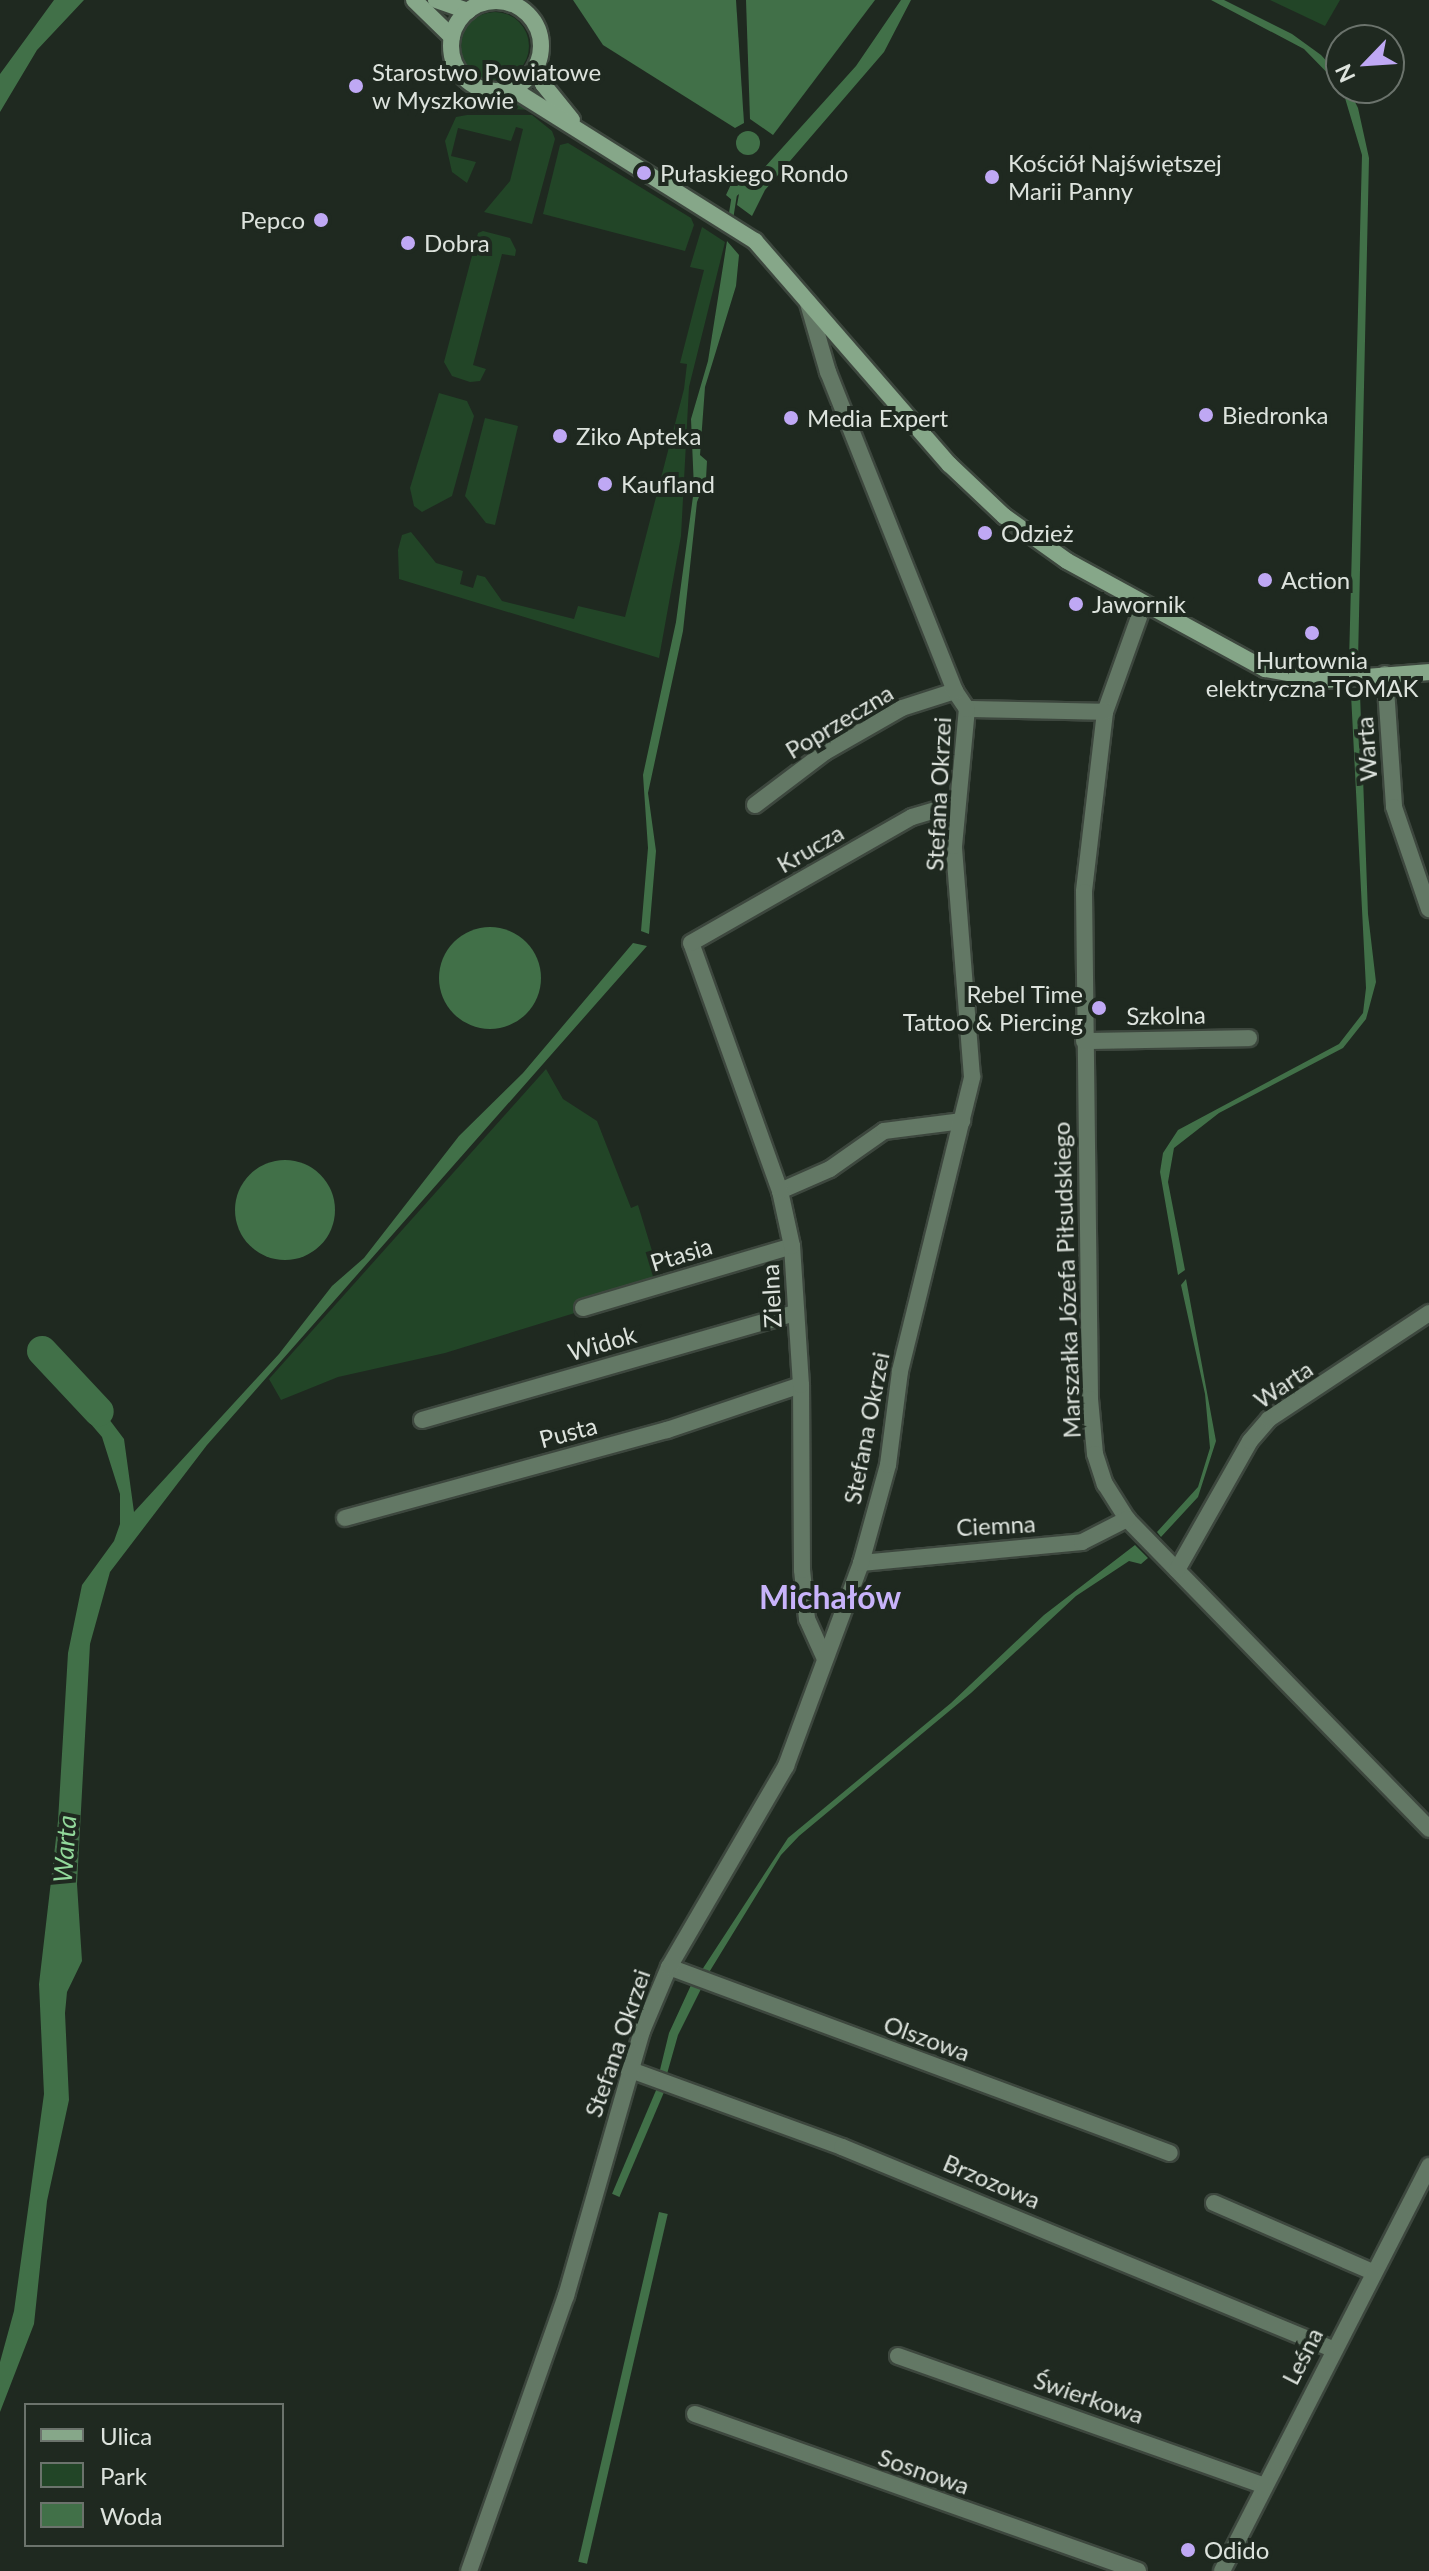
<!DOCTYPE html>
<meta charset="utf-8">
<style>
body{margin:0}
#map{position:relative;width:1429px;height:2571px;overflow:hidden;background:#1f2920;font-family:Lato,sans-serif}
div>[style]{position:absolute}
.green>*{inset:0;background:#224527}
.round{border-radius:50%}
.water>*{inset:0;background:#417048;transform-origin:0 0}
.stream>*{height:5px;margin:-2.5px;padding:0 2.5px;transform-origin:2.5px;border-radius:2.5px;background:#417048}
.river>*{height:30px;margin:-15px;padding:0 15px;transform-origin:15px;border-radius:15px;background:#417048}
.roads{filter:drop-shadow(2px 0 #3d473e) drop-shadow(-2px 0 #3d473e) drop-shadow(0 2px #3d473e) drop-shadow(0 -2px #3d473e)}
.street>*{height:16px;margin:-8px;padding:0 8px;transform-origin:8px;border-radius:8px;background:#637865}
.secondary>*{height:16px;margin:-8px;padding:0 8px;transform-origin:8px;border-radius:8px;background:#86a789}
.secondary>.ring{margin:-8px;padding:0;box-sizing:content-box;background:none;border:16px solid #86a789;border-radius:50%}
.dots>*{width:22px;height:22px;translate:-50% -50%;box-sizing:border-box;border:4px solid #1f2920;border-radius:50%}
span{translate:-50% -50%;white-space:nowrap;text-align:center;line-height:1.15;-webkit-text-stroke:8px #1f2920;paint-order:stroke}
.poi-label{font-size:24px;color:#dde3dd}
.left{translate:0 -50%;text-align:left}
.right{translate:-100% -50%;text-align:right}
.street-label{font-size:24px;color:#dde3dd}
.water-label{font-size:26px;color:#92d99b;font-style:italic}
.district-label{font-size:32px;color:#c8b3fa;font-weight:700}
.legend{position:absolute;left:24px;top:2403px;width:260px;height:144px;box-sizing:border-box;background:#1f2920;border:2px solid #6b736c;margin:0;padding:10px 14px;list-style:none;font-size:24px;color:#dde3dd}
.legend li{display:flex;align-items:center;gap:16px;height:40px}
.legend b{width:40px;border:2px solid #6b736c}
.north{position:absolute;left:1325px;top:24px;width:80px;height:80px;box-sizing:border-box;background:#1f2920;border:2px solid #6b736c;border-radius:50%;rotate:245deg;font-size:22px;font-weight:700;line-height:32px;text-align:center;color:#dde3dd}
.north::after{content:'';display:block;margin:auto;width:28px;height:36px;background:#bfa8f4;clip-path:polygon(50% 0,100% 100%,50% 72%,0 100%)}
</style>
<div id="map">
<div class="green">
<div style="clip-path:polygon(1270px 0,1340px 0,1325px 26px)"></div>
<div class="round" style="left:461px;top:12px;width:68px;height:68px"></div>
<div style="clip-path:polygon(506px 97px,533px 110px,465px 107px,479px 98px)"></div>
<div style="clip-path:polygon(467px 115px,532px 115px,552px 131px,555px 139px,532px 224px,484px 212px,510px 181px,523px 129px,516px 127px,511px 141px,458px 128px,451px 156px,476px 162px,467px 183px,452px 172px,445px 141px,456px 117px)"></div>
<div style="clip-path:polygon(568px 143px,691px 218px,694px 225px,685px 251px,543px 214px,560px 145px)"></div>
<div style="clip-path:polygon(702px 227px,725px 242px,689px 387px,681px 536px,659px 658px,399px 579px,398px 550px,402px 535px,411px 532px,436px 563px,463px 571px,460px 584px,473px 588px,477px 575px,485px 577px,502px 601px,574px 619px,578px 606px,625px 617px,684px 389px,687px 364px,680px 363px,704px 270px,690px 267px)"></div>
<div style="clip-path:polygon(483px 231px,510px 238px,516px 250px,515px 256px,502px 254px,473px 365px,486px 369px,480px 381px,470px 382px,452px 376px,444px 362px,478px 233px)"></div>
<div style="clip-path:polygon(439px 393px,467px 401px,474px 416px,452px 496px,422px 512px,414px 506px,410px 488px)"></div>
<div style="clip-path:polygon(485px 418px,518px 426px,495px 525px,486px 523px,465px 496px)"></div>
<div style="clip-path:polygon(546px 1069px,563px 1099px,597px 1121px,631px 1208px,638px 1205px,660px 1277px,576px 1303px,578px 1312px,445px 1353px,338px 1377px,281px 1400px,269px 1379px)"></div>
</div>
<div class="water">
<div style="clip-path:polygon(54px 0,84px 0,37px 50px,0 112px,0 74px)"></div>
<div style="clip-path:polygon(573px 0,736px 0,744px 123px,735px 128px,603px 45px)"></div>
<div style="clip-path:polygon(746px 0,875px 0,773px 135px,750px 119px)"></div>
<div style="clip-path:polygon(901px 0,911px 0,884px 52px,765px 190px,752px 216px,737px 205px,739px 194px,732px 200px,726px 195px,739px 167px,746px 167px,742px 184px,747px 187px,856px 66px)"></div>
<div style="clip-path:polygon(1211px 0,1224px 0,1292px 34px,1321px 55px,1341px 77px,1341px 87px,1304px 49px)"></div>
<div style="clip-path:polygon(1342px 88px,1348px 88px,1358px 108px,1369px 158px,1358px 661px,1349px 662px,1362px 155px)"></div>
<div class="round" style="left:736px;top:131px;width:24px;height:24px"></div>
<div style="clip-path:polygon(727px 241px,739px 255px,736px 286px,705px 387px,700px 455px,707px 461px,706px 479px,697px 502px,683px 631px,648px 793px,656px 851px,649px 934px,641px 931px,648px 848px,643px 775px,676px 622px,694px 489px,691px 419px,708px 361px)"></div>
<div style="clip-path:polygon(1351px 694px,1360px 694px,1368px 914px,1376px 982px,1366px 1019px,1343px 1048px,1219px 1113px,1174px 1148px,1168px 1182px,1185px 1270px,1178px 1275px,1160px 1172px,1163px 1153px,1178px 1130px,1339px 1044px,1363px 1013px,1366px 988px)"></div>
<div class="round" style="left:439px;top:927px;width:102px;height:102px"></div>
<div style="clip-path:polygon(633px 943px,647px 946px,207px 1445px,110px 1572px,90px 1644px,77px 1884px,82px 1961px,67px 1992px,65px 2013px,69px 2100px,47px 2201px,34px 2324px,0 2412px,0 2362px,14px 2311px,44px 2094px,39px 1984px,58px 1821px,68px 1653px,82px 1585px,114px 1541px,120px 1524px,120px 1494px,102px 1437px,66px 1395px,75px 1374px,124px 1439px,134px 1512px,279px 1354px,332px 1286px,364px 1258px,459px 1136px,523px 1073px)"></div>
<div class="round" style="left:235px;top:1160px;width:100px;height:100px"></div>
<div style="clip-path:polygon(1186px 1279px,1216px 1441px,1198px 1497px,1161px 1537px,1157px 1532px,1198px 1487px,1210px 1448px,1205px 1394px,1181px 1285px)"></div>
<div style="clip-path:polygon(1135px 1545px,1148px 1558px,1141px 1564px,1129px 1561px,1076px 1596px,971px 1693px,799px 1836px,781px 1855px,705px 1979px,698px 1976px,788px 1838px,951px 1703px,1044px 1615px)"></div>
<div style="clip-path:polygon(692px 1983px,702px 1987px,678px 2035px,665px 2081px,658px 2078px,669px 2033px)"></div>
<div style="left:657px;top:2088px;width:8px;height:115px;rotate:23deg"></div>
<div style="left:659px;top:2212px;width:9px;height:359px;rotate:13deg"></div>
</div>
<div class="stream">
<div style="left:730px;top:219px;width:25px;rotate:-81deg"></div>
</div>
<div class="river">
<div style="left:42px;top:1351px;width:83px;rotate:46.9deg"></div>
</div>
<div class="roads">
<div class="street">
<div style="left:510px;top:0;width:4px;rotate:76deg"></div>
<div style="left:482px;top:3px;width:3px;rotate:-90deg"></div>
<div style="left:1143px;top:606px;width:113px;rotate:109.7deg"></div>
<div style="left:1105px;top:712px;width:181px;rotate:96.7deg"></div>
<div style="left:1084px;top:892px;width:507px;rotate:89.32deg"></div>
<div style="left:1090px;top:1399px;width:55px;rotate:84.8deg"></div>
<div style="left:1095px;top:1454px;width:32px;rotate:72deg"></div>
<div style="left:1105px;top:1484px;width:41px;rotate:57.8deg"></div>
<div style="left:1127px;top:1519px;width:433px;rotate:45.7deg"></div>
<div style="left:1385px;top:674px;width:133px;rotate:86.1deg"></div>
<div style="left:1394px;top:807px;width:108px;rotate:71.1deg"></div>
<div style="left:967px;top:709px;width:138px;rotate:1.2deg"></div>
<div style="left:755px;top:805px;width:88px;rotate:-37.1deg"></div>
<div style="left:825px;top:752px;width:89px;rotate:-29.7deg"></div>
<div style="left:902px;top:708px;width:56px;rotate:-17.8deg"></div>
<div style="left:1084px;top:1041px;width:165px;rotate:-1deg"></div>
<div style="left:780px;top:1191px;width:55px;rotate:-23.7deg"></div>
<div style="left:830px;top:1169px;width:66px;rotate:-35.1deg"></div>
<div style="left:884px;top:1131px;width:79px;rotate:-7.3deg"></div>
<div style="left:583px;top:1308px;width:218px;rotate:-16.5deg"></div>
<div style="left:422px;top:1420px;width:388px;rotate:-16deg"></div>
<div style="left:345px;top:1518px;width:334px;rotate:-15.3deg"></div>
<div style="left:667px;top:1430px;width:141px;rotate:-18.6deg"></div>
<div style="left:861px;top:1563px;width:222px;rotate:-5.4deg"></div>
<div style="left:1082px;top:1542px;width:51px;rotate:-27.1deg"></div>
<div style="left:1177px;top:1570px;width:148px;rotate:-60.5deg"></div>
<div style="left:1250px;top:1441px;width:29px;rotate:-49deg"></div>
<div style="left:1269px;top:1419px;width:192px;rotate:-33.5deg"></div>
<div style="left:825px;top:1659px;width:44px;rotate:-114.2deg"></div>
<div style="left:807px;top:1619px;width:49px;rotate:-95.8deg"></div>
<div style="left:802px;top:1570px;width:185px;rotate:-90.3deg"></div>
<div style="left:801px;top:1385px;width:139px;rotate:-93.7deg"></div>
<div style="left:792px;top:1246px;width:56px;rotate:-102.3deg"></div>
<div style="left:780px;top:1191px;width:263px;rotate:-109.7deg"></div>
<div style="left:691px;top:943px;width:254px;rotate:-29.7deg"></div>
<div style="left:912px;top:817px;width:46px;rotate:-16.5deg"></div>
<div style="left:669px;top:1967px;width:534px;rotate:20.37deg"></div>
<div style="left:628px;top:2069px;width:228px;rotate:20deg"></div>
<div style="left:842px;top:2147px;width:530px;rotate:22.4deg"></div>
<div style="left:1214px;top:2203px;width:173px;rotate:23.5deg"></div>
<div style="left:898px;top:2356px;width:387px;rotate:19.5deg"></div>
<div style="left:695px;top:2414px;width:470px;rotate:19.5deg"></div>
<div style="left:469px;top:2571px;width:292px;rotate:-70.6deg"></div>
<div style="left:566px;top:2296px;width:276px;rotate:-74deg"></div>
<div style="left:642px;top:2031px;width:69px;rotate:-67.1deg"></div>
<div style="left:669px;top:1967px;width:233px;rotate:-59.8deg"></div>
<div style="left:786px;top:1766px;width:216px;rotate:-69.7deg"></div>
<div style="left:861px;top:1563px;width:102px;rotate:-74.6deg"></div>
<div style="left:888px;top:1465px;width:95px;rotate:-82.7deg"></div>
<div style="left:900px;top:1371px;width:303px;rotate:-76.2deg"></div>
<div style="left:972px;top:1077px;width:232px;rotate:-94.5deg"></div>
<div style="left:954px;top:846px;width:138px;rotate:-84.6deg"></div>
<div style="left:967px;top:709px;width:22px;rotate:-124deg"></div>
<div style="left:955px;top:691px;width:343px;rotate:-111.7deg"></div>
<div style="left:828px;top:372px;width:72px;rotate:-106.2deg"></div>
<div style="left:1222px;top:2571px;width:455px;rotate:-62.9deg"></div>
</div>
<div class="secondary">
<div style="left:414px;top:0;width:53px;rotate:44.2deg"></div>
<div style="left:436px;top:0;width:34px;rotate:19deg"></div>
<div class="ring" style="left:451px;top:1px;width:74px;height:74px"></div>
<div style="left:537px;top:64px;width:21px;rotate:73deg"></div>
<div style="left:543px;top:84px;width:46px;rotate:51.1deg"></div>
<div style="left:511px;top:88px;width:288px;rotate:32.1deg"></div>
<div style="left:755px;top:241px;width:296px;rotate:49deg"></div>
<div style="left:949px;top:464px;width:76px;rotate:43.4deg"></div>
<div style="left:1004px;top:516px;width:77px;rotate:35.5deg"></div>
<div style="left:1067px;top:561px;width:226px;rotate:28.6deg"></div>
<div style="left:1265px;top:669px;width:62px;rotate:10.2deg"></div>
<div style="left:1326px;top:680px;width:103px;rotate:-4.4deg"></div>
</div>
</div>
<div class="dots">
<div style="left:356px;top:86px;background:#bfa8f4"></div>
<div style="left:644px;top:173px;background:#bfa8f4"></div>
<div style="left:992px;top:177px;background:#bfa8f4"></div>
<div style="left:321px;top:220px;background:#bfa8f4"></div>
<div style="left:408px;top:243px;background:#bfa8f4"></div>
<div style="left:1206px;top:415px;background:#bfa8f4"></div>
<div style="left:791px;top:418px;background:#bfa8f4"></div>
<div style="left:560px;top:436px;background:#bfa8f4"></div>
<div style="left:605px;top:484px;background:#bfa8f4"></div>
<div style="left:985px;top:533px;background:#bfa8f4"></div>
<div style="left:1265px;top:580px;background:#bfa8f4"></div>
<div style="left:1076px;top:604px;background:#bfa8f4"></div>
<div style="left:1312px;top:633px;background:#bfa8f4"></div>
<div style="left:1099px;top:1008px;background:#bfa8f4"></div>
<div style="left:1188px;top:2550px;background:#bfa8f4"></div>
</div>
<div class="poi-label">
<span class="left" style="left:372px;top:86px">Starostwo Powiatowe<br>w Myszkowie</span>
<span class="left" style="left:1008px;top:177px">Kościół Najświętszej<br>Marii Panny</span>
<span class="left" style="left:660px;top:173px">Pułaskiego Rondo</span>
<span class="right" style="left:305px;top:220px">Pepco</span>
<span class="left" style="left:424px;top:243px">Dobra</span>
<span class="left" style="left:1222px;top:415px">Biedronka</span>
<span class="left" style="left:807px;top:418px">Media Expert</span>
<span class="left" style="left:576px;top:436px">Ziko Apteka</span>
<span class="left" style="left:621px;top:484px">Kaufland</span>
<span class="left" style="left:1001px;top:533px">Odzież</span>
<span class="left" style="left:1281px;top:580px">Action</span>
<span class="left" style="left:1092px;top:604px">Jawornik</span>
<span style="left:1312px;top:674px">Hurtownia<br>elektryczna TOMAK</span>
<span class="right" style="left:1083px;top:1008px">Rebel Time<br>Tattoo &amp; Piercing</span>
<span class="left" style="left:1204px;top:2550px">Odido</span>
</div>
<div class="street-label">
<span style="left:839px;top:721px;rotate:-31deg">Poprzeczna</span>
<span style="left:1366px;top:749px;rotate:-94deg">Warta</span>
<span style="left:938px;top:794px;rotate:-87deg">Stefana Okrzei</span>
<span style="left:810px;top:848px;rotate:-30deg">Krucza</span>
<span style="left:1166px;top:1015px;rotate:-1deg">Szkolna</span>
<span style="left:681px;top:1254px;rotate:-17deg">Ptasia</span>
<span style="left:1066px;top:1280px;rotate:-92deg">Marszałka Józefa Piłsudskiego</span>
<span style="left:771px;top:1296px;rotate:-93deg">Zielna</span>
<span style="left:602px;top:1343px;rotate:-16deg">Widok</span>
<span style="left:1283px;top:1384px;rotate:-34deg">Warta</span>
<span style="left:866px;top:1428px;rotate:-79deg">Stefana Okrzei</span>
<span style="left:568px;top:1432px;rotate:-15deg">Pusta</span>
<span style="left:996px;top:1525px;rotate:-3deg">Ciemna</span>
<span style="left:927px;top:2038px;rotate:20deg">Olszowa</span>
<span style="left:617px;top:2043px;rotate:-71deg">Stefana Okrzei</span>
<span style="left:992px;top:2181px;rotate:23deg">Brzozowa</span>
<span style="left:1302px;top:2356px;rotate:-63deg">Leśna</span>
<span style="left:1089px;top:2397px;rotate:19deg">Świerkowa</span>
<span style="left:924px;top:2471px;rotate:19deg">Sosnowa</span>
</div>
<div class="water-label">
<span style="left:65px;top:1849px;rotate:-86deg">Warta</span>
</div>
<div class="district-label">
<span style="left:830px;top:1597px">Michałów</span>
</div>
<ul class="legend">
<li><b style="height:10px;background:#86a789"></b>Ulica</li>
<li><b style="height:22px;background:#224527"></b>Park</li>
<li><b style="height:22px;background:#417048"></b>Woda</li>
</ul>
<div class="north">N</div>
</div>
